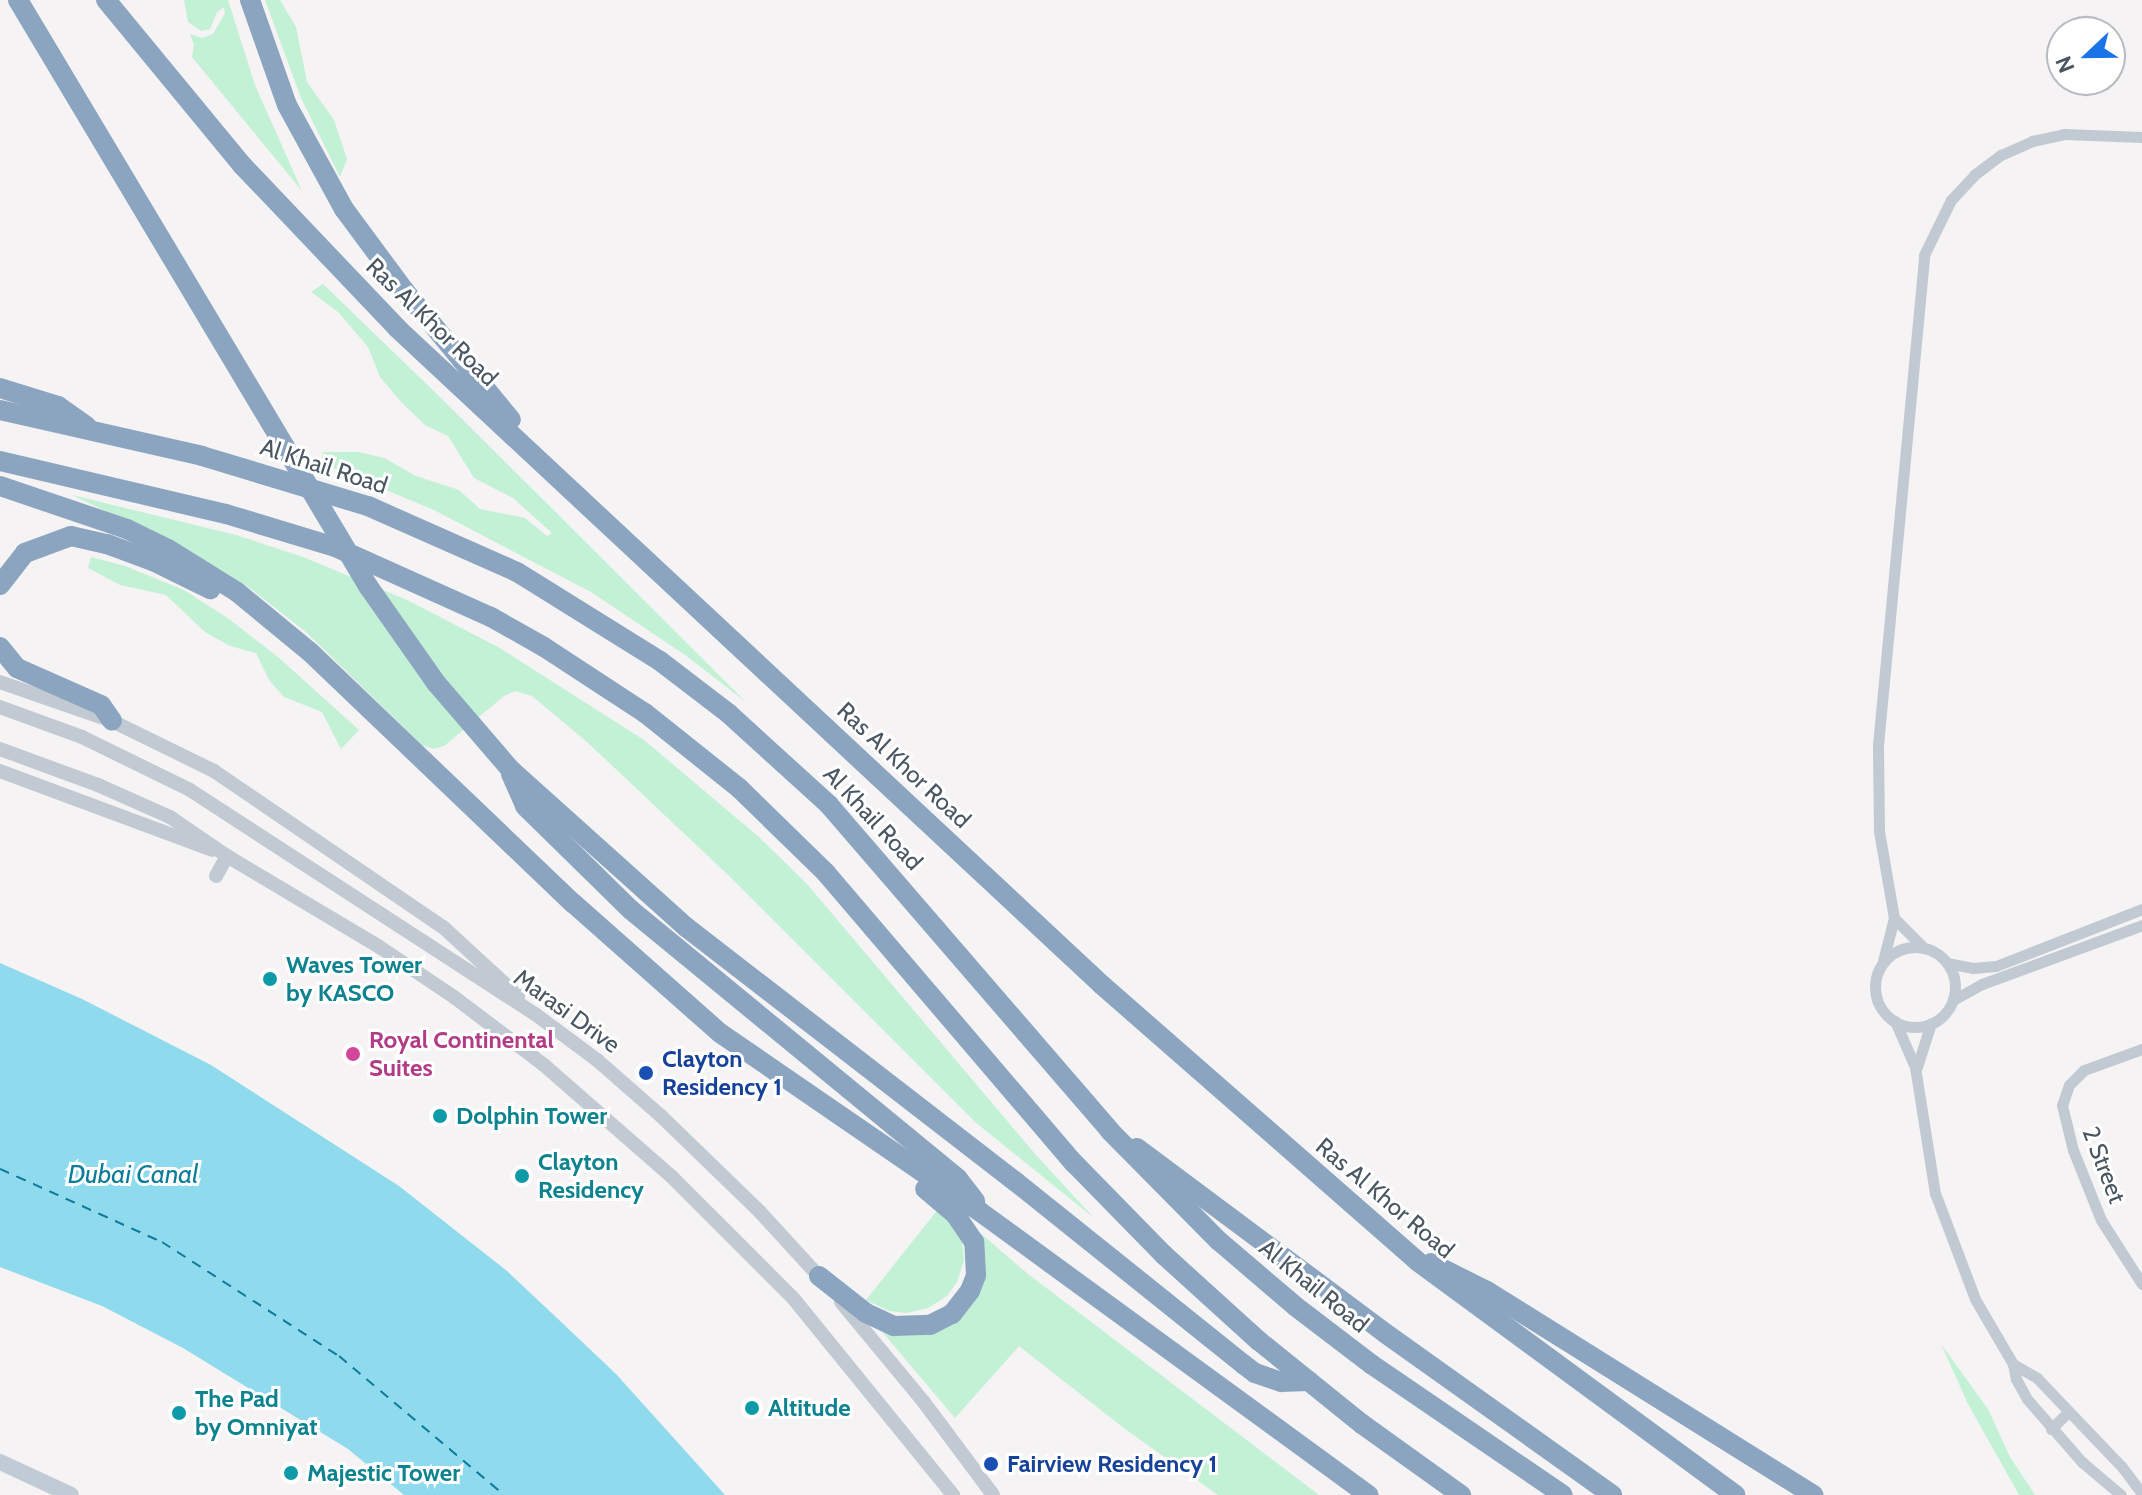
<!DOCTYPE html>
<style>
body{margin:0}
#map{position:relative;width:2142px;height:1495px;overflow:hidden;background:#f5f3f3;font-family:Cabin,sans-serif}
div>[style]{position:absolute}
.green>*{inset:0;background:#c3f1d5}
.water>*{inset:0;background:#90daee}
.ferry>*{height:2px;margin-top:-1px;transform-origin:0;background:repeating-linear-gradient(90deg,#0c7c9b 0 10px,transparent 0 18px)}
.minor>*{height:11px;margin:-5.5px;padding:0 5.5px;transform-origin:5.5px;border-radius:5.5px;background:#c1cad2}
.minor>.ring{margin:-5.5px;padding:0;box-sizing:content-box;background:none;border:11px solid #c1cad2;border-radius:50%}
.tertiary>*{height:14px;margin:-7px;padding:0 7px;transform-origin:7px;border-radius:7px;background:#c1cad2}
.secondary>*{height:16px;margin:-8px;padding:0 8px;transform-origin:8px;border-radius:8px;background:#c1cbd6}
.motorway>*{height:20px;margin:-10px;padding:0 10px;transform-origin:10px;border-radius:10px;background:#8ba5c1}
.dots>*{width:22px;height:22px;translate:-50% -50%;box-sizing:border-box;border:4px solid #fff;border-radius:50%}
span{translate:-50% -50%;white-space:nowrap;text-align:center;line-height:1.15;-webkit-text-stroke:6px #fff;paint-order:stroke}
.street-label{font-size:24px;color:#4a5661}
.culture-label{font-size:24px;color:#0d838f;font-weight:700}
.left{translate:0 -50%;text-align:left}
.hotel-label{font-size:24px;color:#b23c85;font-weight:700}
.transit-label{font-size:24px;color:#164399;font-weight:700}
.water-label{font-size:26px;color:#0c7c9b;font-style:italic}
.north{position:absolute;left:2046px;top:16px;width:80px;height:80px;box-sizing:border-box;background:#fff;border:2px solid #b7bbc0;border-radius:50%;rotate:248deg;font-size:22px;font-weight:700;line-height:32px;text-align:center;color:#4a5661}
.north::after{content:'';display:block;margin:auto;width:28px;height:36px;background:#1a73e8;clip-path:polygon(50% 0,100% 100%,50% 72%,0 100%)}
</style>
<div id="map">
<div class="green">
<div style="clip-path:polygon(184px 0,228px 0,255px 85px,302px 191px,192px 57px,194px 45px,190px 34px,202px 38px,213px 34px,225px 13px,224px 7px,217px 12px,210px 29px,201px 31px,188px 22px)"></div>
<div style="clip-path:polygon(265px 0,280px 0,296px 27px,307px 82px,334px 120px,347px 159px,340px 177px,301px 98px)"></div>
<div style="clip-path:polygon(323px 284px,443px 400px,746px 702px,685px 655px,591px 592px,434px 510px,321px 463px,323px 452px,359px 452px,384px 458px,416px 476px,459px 490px,480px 509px,525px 518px,547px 536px,552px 533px,513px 498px,474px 478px,448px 436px,425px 425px,403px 404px,380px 377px,368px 347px,338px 312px,311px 292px)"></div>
<div style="clip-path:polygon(72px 495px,236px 535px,303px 557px,407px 600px,498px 647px,644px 740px,759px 837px,807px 884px,1036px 1155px,1094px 1218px,975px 1122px,725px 872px,587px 742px,532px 696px,515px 691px,504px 696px,444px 746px,434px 749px,422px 745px,306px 632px,247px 586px,188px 551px)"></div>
<div style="clip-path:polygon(91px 557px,125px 566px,184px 590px,229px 619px,278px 657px,359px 730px,341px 749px,322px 712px,284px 697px,269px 680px,256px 653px,230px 646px,205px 632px,166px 595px,120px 585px,88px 568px)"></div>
<div style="clip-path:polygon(939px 1208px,962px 1240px,964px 1260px,957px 1282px,947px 1296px,928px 1308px,907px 1313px,889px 1311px,866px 1300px)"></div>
<div style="clip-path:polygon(971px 1225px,1028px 1274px,1319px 1495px,1218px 1495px,1125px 1429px,1019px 1346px,955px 1418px,879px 1328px,966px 1312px)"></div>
<div style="clip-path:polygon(1941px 1344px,1988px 1409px,2010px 1457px,2035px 1495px,2019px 1495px,1968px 1404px)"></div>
</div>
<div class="water">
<div style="clip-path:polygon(0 963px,82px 999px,211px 1065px,399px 1186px,507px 1271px,558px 1319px,616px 1374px,725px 1495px,404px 1495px,348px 1449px,183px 1348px,102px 1306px,0 1267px)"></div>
</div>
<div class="ferry">
<div style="left:0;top:1169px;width:178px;rotate:24.3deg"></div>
<div style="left:162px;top:1242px;width:211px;rotate:32.8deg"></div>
<div style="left:339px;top:1356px;width:216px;rotate:40.1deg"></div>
</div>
<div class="minor">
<div style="left:1894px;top:918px;width:40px;rotate:45deg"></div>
<div class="ring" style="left:1875px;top:947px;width:69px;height:69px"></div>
<div style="left:1883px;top:961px;width:44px;rotate:-75.7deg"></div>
<div style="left:1894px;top:918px;width:88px;rotate:-99.8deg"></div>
<div style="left:1879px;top:831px;width:86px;rotate:-90.7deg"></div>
<div style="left:1878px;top:745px;width:492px;rotate:-84.6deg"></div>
<div style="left:1924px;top:255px;width:61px;rotate:-63.9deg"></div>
<div style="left:1951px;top:200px;width:34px;rotate:-47deg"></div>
<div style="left:1974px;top:175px;width:34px;rotate:-37deg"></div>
<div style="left:2001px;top:155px;width:34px;rotate:-24deg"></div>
<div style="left:2032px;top:141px;width:33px;rotate:-12deg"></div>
<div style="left:2064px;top:134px;width:78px;rotate:2.2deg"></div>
<div style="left:1947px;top:963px;width:26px;rotate:11deg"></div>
<div style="left:1973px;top:968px;width:23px;rotate:-5deg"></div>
<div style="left:1996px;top:966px;width:157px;rotate:-21.3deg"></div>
<div style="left:1953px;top:1000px;width:33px;rotate:-29deg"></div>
<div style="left:1982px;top:984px;width:171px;rotate:-20.2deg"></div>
<div style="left:1895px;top:1021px;width:50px;rotate:66.5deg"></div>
<div style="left:1915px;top:1067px;width:128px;rotate:81deg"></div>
<div style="left:1935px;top:1193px;width:113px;rotate:69.3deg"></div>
<div style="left:1975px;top:1299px;width:75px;rotate:59.7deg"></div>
<div style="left:2013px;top:1364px;width:15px;rotate:79deg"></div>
<div style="left:2016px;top:1379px;width:23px;rotate:61deg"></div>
<div style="left:2027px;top:1399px;width:84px;rotate:48.9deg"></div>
<div style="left:2082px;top:1462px;width:51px;rotate:40.2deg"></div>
<div style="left:2142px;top:1049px;width:62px;rotate:160.1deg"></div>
<div style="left:2084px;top:1070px;width:21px;rotate:135deg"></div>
<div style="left:2069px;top:1085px;width:21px;rotate:109deg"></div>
<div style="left:2062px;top:1105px;width:46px;rotate:76.3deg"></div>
<div style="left:2073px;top:1150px;width:75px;rotate:68.2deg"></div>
<div style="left:2101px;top:1220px;width:76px;rotate:57.4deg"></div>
<div style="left:1917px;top:1067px;width:46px;rotate:-72.3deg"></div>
<div style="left:2013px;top:1364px;width:28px;rotate:30deg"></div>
<div style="left:2037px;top:1378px;width:123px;rotate:46.3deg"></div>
<div style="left:2122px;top:1467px;width:34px;rotate:53deg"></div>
<div style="left:2051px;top:1429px;width:24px;rotate:-45deg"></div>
</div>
<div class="tertiary">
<div style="left:0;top:682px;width:119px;rotate:19.2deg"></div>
<div style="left:112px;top:721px;width:114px;rotate:26.1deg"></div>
<div style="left:214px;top:771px;width:277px;rotate:34.3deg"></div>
<div style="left:443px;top:927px;width:102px;rotate:42.6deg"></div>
<div style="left:0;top:707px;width:87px;rotate:20.1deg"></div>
<div style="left:82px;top:737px;width:120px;rotate:26.1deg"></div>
<div style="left:190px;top:790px;width:411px;rotate:33deg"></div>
<div style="left:535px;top:1014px;width:77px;rotate:36.6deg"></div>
<div style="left:597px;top:1060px;width:85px;rotate:41.2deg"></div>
<div style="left:661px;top:1116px;width:138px;rotate:44.1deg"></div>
<div style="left:760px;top:1212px;width:96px;rotate:47.5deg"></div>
<div style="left:0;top:749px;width:104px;rotate:20.2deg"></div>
<div style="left:98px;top:785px;width:79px;rotate:24deg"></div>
<div style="left:170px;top:817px;width:69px;rotate:34.4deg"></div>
<div style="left:227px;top:856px;width:176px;rotate:30.8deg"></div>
<div style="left:378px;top:946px;width:92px;rotate:33.9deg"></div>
<div style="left:454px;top:997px;width:113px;rotate:37.1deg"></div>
<div style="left:544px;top:1065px;width:169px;rotate:41.2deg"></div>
<div style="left:671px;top:1176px;width:173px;rotate:45deg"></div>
<div style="left:793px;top:1298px;width:254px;rotate:50.9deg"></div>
<div style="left:0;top:771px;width:226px;rotate:20.4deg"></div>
<div style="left:216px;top:876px;width:23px;rotate:-61deg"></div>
<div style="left:841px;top:1302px;width:129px;rotate:50.4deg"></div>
<div style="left:923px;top:1401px;width:117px;rotate:53.3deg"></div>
</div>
<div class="secondary">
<div style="left:0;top:1462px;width:78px;rotate:24.9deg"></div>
</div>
<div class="motorway">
<div style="left:18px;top:0;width:683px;rotate:59.15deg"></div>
<div style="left:368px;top:586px;width:120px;rotate:54.9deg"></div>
<div style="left:437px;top:684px;width:113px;rotate:49.3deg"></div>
<div style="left:511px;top:770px;width:235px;rotate:41.9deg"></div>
<div style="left:686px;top:927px;width:417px;rotate:37.7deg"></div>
<div style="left:1016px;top:1182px;width:291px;rotate:38.7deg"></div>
<div style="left:1243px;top:1364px;width:15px;rotate:37deg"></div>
<div style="left:1255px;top:1373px;width:28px;rotate:19deg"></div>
<div style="left:1281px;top:1382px;width:28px;rotate:-2deg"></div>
<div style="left:106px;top:0;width:214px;rotate:50.5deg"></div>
<div style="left:242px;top:165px;width:225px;rotate:46.4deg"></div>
<div style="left:397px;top:328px;width:964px;rotate:42.98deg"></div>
<div style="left:1102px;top:985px;width:419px;rotate:41.2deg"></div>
<div style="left:1417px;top:1261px;width:395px;rotate:36.3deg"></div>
<div style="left:250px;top:0;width:111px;rotate:70.6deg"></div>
<div style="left:287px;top:105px;width:119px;rotate:61.3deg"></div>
<div style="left:344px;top:209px;width:101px;rotate:53.5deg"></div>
<div style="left:404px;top:290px;width:168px;rotate:50.5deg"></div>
<div style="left:0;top:388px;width:61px;rotate:17.2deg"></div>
<div style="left:58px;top:406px;width:35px;rotate:35deg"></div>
<div style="left:0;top:410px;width:207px;rotate:12.8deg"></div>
<div style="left:202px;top:456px;width:173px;rotate:16.8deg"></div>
<div style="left:368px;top:506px;width:163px;rotate:23.9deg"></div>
<div style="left:517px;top:572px;width:168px;rotate:31.9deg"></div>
<div style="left:660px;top:661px;width:86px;rotate:37.4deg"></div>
<div style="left:728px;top:713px;width:137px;rotate:42.3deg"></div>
<div style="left:829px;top:805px;width:430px;rotate:49.2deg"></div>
<div style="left:1110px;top:1131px;width:155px;rotate:45.3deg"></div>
<div style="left:1219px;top:1241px;width:100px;rotate:40.5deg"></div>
<div style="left:1295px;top:1306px;width:96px;rotate:37.3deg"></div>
<div style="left:1371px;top:1364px;width:232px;rotate:34.3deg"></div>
<div style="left:0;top:461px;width:232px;rotate:13.2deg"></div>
<div style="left:226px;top:514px;width:114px;rotate:16.8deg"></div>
<div style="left:335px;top:547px;width:171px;rotate:24.2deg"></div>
<div style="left:491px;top:617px;width:61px;rotate:29.5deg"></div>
<div style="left:544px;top:647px;width:121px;rotate:33.2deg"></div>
<div style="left:645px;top:713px;width:120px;rotate:38.6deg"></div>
<div style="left:739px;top:788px;width:122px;rotate:44.3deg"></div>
<div style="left:826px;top:873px;width:382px;rotate:49.5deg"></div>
<div style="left:1074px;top:1163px;width:129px;rotate:45.6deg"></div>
<div style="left:1164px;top:1255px;width:128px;rotate:42.2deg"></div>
<div style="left:1259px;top:1341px;width:132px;rotate:38.9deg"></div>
<div style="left:1362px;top:1424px;width:122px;rotate:35.6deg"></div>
<div style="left:0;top:486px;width:134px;rotate:18.7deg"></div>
<div style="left:127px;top:529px;width:46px;rotate:26deg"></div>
<div style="left:168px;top:549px;width:81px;rotate:31.9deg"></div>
<div style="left:237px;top:592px;width:94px;rotate:39.4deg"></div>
<div style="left:310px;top:652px;width:364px;rotate:43.7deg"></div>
<div style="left:573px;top:903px;width:196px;rotate:41.5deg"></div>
<div style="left:720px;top:1033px;width:314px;rotate:34.5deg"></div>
<div style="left:979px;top:1211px;width:482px;rotate:36.1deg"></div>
<div style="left:0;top:585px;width:41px;rotate:-52deg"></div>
<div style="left:25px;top:553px;width:49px;rotate:-20.3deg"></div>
<div style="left:71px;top:536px;width:37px;rotate:13deg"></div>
<div style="left:107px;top:544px;width:49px;rotate:20.3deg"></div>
<div style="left:153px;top:561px;width:64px;rotate:26.2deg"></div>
<div style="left:0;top:647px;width:27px;rotate:51deg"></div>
<div style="left:17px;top:668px;width:92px;rotate:23.8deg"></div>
<div style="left:101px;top:705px;width:19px;rotate:55deg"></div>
<div style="left:511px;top:774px;width:35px;rotate:66deg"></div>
<div style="left:525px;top:806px;width:148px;rotate:44.5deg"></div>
<div style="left:631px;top:910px;width:423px;rotate:39.4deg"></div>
<div style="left:958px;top:1179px;width:28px;rotate:52deg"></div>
<div style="left:1137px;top:1148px;width:309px;rotate:36.7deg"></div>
<div style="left:1385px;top:1333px;width:279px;rotate:35.5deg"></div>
<div style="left:1431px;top:1263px;width:63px;rotate:26.6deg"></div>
<div style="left:1487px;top:1291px;width:385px;rotate:32deg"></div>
<div style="left:819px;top:1276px;width:60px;rotate:38.2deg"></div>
<div style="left:866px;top:1313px;width:31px;rotate:25deg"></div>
<div style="left:894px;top:1326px;width:36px;rotate:-2deg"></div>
<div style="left:930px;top:1325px;width:25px;rotate:-27deg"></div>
<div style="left:952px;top:1314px;width:29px;rotate:-52deg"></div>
<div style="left:970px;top:1291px;width:17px;rotate:-69deg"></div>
<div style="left:976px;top:1275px;width:33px;rotate:-93deg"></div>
<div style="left:974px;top:1242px;width:34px;rotate:-124deg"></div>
<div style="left:955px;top:1214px;width:39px;rotate:-140deg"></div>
</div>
<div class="dots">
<div style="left:270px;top:979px;background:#0f9aa8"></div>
<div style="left:353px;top:1054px;background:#d1479c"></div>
<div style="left:646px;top:1073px;background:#1a4fb4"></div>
<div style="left:440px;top:1116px;background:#0f9aa8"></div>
<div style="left:522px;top:1176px;background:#0f9aa8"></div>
<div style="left:752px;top:1408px;background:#0f9aa8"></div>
<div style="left:179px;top:1413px;background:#0f9aa8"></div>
<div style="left:991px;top:1464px;background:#1a4fb4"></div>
<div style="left:291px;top:1473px;background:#0f9aa8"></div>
</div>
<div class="street-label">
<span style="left:432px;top:322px;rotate:44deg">Ras Al Khor Road</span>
<span style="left:324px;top:466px;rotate:18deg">Al Khail Road</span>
<span style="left:904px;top:765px;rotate:43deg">Ras Al Khor Road</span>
<span style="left:873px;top:818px;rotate:47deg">Al Khail Road</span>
<span style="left:567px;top:1011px;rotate:36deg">Marasi Drive</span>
<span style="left:2104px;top:1165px;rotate:69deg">2 Street</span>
<span style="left:1385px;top:1198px;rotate:40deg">Ras Al Khor Road</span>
<span style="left:1314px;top:1286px;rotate:39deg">Al Khail Road</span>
</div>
<div class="culture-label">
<span class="left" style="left:286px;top:979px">Waves Tower<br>by KASCO</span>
<span class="left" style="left:456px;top:1116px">Dolphin Tower</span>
<span class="left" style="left:538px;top:1176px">Clayton<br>Residency</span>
<span class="left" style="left:195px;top:1413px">The Pad<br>by Omniyat</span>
<span class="left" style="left:768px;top:1408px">Altitude</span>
<span class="left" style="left:307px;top:1473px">Majestic Tower</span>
</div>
<div class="hotel-label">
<span class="left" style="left:369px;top:1054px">Royal Continental<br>Suites</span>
</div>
<div class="transit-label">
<span class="left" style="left:662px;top:1073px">Clayton<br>Residency 1</span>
<span class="left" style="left:1007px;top:1464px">Fairview Residency 1</span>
</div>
<div class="water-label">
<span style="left:133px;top:1175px">Dubai Canal</span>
</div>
<div class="north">N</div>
</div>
